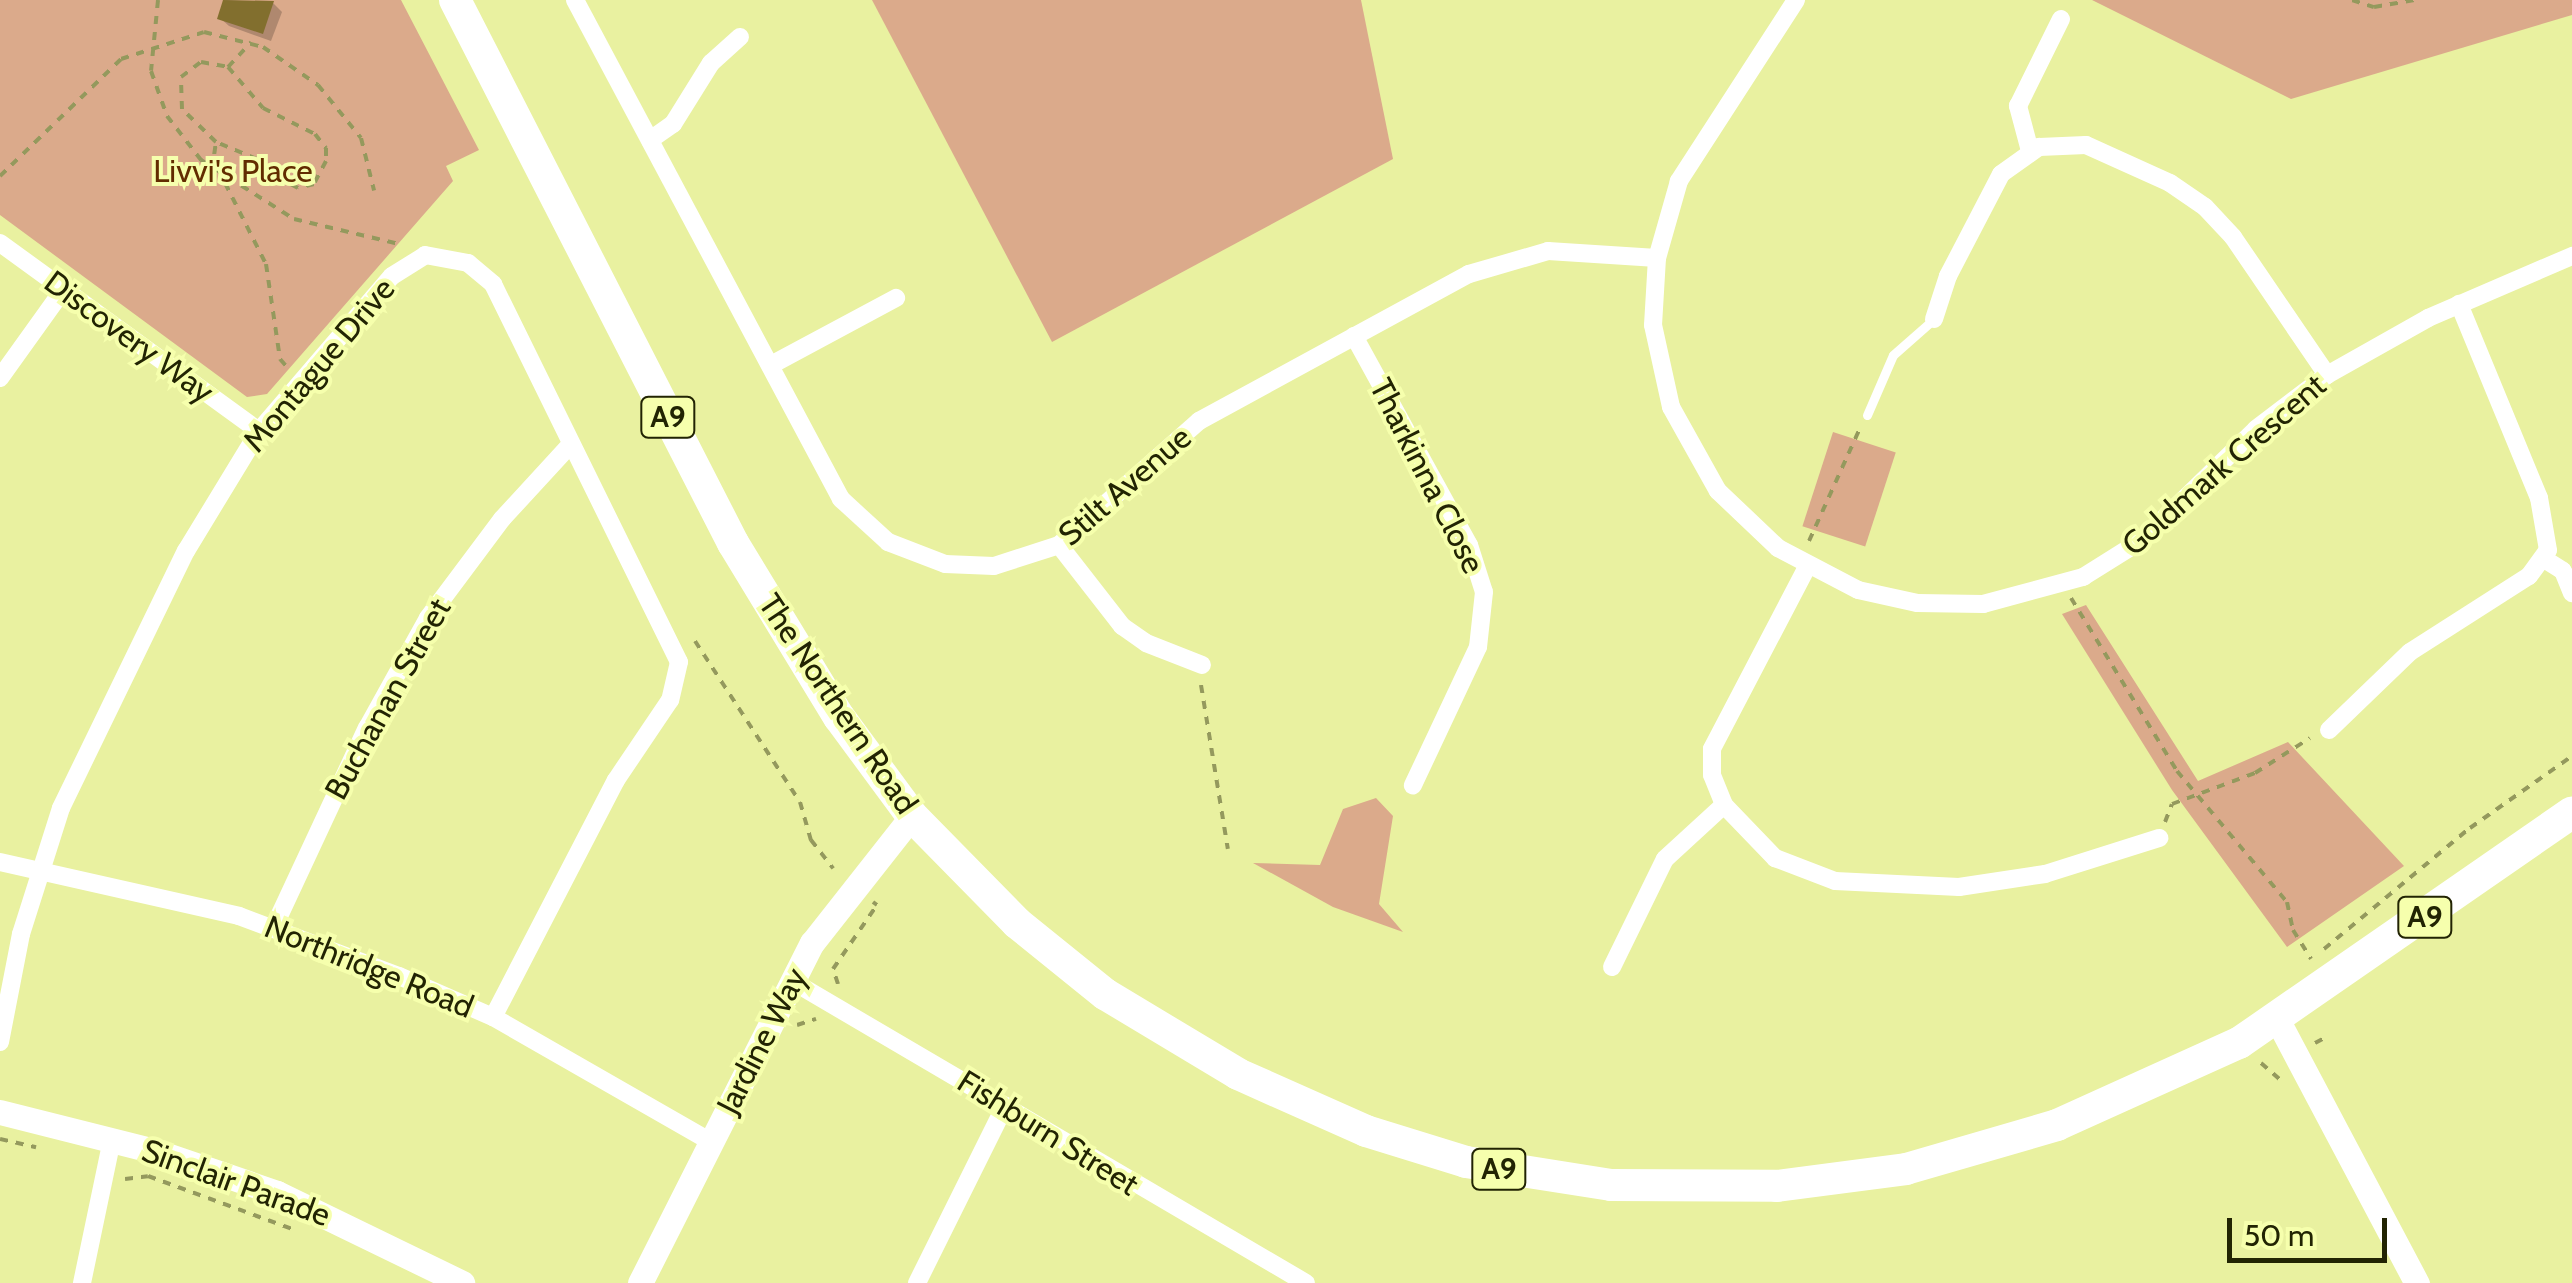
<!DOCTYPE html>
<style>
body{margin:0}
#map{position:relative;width:2572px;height:1283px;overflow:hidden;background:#e9f1a0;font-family:Cabin,sans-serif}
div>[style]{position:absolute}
.green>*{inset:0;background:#dbaa8b;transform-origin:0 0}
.shadow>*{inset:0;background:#0003}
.building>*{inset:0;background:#826f2e}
.path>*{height:4px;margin-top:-2px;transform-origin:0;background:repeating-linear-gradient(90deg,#94995d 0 8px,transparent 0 16px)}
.lane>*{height:9px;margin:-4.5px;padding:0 4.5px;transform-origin:4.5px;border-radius:4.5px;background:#fff}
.street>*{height:18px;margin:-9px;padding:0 9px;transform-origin:9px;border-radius:9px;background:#fff}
.secondary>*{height:25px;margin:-12.5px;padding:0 12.5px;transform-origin:12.5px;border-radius:12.5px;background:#fff}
.highway>*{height:32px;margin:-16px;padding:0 16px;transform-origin:16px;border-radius:16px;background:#fff}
span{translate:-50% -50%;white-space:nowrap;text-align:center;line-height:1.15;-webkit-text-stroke:8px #f6ffad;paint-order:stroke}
.shield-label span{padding:2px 8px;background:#f6ffad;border:2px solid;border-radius:8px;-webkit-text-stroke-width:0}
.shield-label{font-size:30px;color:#222403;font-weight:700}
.park-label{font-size:32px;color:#622c00}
.street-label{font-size:32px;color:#222403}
.scale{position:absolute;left:2227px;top:1218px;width:160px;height:45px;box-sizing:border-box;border:5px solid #222403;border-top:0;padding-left:12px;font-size:30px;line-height:35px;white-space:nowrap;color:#222403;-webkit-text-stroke:8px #f6ffad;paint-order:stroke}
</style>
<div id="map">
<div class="green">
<div style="clip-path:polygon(0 0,401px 0,479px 150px,446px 166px,453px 181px,267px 394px,247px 397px,0 215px)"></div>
<div style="clip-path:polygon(872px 0,1361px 0,1393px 159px,1052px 342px)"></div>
<div style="clip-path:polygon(2092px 0,2572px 0,2572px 15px,2291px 99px)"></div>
<div style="left:1833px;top:432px;width:66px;height:99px;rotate:18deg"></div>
<div style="clip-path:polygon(2086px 605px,2198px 781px,2288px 742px,2404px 866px,2287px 947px,2172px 790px,2062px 614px)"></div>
<div style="clip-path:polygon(1376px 798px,1393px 816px,1379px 904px,1403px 932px,1333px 907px,1253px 863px,1320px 865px,1343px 809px)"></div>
</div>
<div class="shadow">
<div style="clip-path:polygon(226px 0,273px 3px,282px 12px,271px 41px,229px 26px,220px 18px)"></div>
</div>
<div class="building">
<div style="clip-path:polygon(223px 0,274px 1px,263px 34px,217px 19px)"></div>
</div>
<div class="path">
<div style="left:158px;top:0;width:71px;rotate:95.6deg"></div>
<div style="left:151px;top:71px;width:48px;rotate:70.4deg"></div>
<div style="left:167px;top:116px;width:56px;rotate:52.3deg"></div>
<div style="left:201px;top:160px;width:110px;rotate:32.4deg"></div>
<div style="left:294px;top:219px;width:108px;rotate:13.4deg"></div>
<div style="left:2352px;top:0;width:23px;rotate:18deg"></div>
<div style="left:2374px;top:7px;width:41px;rotate:-9.9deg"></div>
<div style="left:201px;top:62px;width:27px;rotate:10deg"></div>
<div style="left:228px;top:67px;width:54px;rotate:49.5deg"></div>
<div style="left:263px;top:108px;width:58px;rotate:26.6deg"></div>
<div style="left:315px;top:134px;width:18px;rotate:52deg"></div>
<div style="left:326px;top:148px;width:13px;rotate:90deg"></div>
<div style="left:326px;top:161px;width:26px;rotate:118deg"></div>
<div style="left:314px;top:184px;width:16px;rotate:166deg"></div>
<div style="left:298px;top:188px;width:19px;rotate:-152deg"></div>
<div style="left:281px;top:179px;width:31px;rotate:-140deg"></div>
<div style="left:257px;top:159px;width:44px;rotate:-157.5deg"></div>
<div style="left:216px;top:142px;width:47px;rotate:-135.9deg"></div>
<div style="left:182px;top:109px;width:32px;rotate:-92deg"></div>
<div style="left:181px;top:77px;width:25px;rotate:-37deg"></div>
<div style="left:228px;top:67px;width:34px;rotate:-47deg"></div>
<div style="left:212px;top:170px;width:28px;rotate:-82deg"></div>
<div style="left:0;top:176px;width:168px;rotate:-44deg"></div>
<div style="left:121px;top:59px;width:87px;rotate:-18deg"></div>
<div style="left:204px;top:32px;width:61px;rotate:14.3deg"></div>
<div style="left:263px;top:47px;width:67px;rotate:34.6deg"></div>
<div style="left:318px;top:85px;width:68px;rotate:50.9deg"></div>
<div style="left:361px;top:138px;width:54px;rotate:76deg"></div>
<div style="left:225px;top:183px;width:91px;rotate:63.2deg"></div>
<div style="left:266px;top:264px;width:96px;rotate:81.6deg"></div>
<div style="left:280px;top:359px;width:11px;rotate:49deg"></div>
<div style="left:1809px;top:541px;width:124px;rotate:-65.7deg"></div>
<div style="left:2071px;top:598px;width:203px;rotate:58.5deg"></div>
<div style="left:2177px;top:771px;width:171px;rotate:50deg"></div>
<div style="left:2287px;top:902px;width:29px;rotate:78deg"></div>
<div style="left:2293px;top:930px;width:34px;rotate:58deg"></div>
<div style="left:695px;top:641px;width:192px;rotate:56.9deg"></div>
<div style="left:800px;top:802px;width:40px;rotate:74deg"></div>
<div style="left:811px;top:840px;width:36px;rotate:52deg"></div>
<div style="left:1201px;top:685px;width:166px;rotate:80.7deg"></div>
<div style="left:2165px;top:822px;width:19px;rotate:-69deg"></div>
<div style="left:2172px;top:804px;width:89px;rotate:-20.5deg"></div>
<div style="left:2255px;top:773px;width:65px;rotate:-32.5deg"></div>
<div style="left:2324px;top:949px;width:190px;rotate:-39.7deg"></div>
<div style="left:2470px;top:828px;width:125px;rotate:-35.2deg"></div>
<div style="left:838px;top:984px;width:16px;rotate:-108deg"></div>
<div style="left:833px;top:969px;width:78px;rotate:-55.5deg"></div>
<div style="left:877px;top:905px;width:5px;rotate:-143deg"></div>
<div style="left:797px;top:1025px;width:20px;rotate:-18deg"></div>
<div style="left:2315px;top:1043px;width:15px;rotate:-28deg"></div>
<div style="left:2261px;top:1063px;width:28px;rotate:41deg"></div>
<div style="left:0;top:1139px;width:37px;rotate:13deg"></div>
<div style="left:125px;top:1179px;width:23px;rotate:-7deg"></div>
<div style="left:148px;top:1176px;width:157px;rotate:20.2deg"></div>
</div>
<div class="lane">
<div style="left:1867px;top:415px;width:65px;rotate:-66.6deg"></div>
<div style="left:1893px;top:355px;width:55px;rotate:-41.3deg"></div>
</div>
<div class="street">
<div style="left:575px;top:0;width:565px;rotate:61.94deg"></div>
<div style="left:841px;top:499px;width:64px;rotate:42.5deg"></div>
<div style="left:888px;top:542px;width:61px;rotate:21.1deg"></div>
<div style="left:945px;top:564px;width:49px;rotate:2.3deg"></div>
<div style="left:994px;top:566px;width:68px;rotate:-17.9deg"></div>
<div style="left:1059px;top:545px;width:187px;rotate:-41.5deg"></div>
<div style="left:1199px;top:421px;width:307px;rotate:-28.6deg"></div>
<div style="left:1469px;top:274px;width:82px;rotate:-16.2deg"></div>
<div style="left:1548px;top:251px;width:109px;rotate:3.7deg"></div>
<div style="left:1796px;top:0;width:216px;rotate:122.9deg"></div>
<div style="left:1679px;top:181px;width:80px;rotate:105.9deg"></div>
<div style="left:1657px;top:258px;width:67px;rotate:93.4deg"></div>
<div style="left:1653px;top:325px;width:84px;rotate:77.6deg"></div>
<div style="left:1671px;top:407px;width:96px;rotate:60.8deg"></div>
<div style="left:1718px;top:491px;width:83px;rotate:43.5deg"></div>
<div style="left:1778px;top:548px;width:90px;rotate:27.7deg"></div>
<div style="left:1858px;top:590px;width:60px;rotate:12.4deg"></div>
<div style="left:1917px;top:603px;width:66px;rotate:0.9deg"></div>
<div style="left:1983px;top:604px;width:104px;rotate:-15.1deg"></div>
<div style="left:2083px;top:577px;width:70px;rotate:-32.1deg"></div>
<div style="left:2142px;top:540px;width:159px;rotate:-44.2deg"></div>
<div style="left:2256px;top:429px;width:89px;rotate:-37.3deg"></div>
<div style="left:2327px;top:375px;width:116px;rotate:-29.4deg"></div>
<div style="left:2428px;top:318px;width:157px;rotate:-23.3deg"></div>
<div style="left:650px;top:140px;width:28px;rotate:-35deg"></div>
<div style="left:673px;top:124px;width:72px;rotate:-58.1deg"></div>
<div style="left:711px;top:63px;width:39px;rotate:-42deg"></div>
<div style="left:2030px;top:151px;width:47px;rotate:-104.9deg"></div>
<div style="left:2018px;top:106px;width:97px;rotate:-63.7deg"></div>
<div style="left:0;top:243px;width:320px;rotate:36deg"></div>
<div style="left:1934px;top:319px;width:45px;rotate:-72deg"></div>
<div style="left:1948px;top:276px;width:115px;rotate:-62.5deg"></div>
<div style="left:2001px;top:174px;width:47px;rotate:-35.4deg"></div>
<div style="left:2039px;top:147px;width:47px;rotate:-2.4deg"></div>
<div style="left:2086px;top:145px;width:92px;rotate:24.3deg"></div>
<div style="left:2170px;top:183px;width:42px;rotate:34.4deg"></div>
<div style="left:2205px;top:207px;width:41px;rotate:47deg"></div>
<div style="left:2233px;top:237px;width:167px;rotate:55.7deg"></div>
<div style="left:1354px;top:336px;width:239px;rotate:61.2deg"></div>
<div style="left:1469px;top:545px;width:49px;rotate:72.3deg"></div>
<div style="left:1484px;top:592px;width:55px;rotate:96.2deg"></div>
<div style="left:1478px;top:647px;width:153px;rotate:115.2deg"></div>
<div style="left:771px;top:365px;width:142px;rotate:-28.2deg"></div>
<div style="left:0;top:378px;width:108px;rotate:-54.4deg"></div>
<div style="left:1059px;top:545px;width:103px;rotate:52.1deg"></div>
<div style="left:1122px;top:626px;width:29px;rotate:35deg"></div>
<div style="left:1146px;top:643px;width:60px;rotate:21.4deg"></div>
<div style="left:2544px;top:559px;width:22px;rotate:32deg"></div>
<div style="left:2563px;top:571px;width:24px;rotate:68deg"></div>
<div style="left:1807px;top:567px;width:205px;rotate:117.6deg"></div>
<div style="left:1712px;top:749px;width:26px;rotate:90deg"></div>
<div style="left:1712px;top:775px;width:32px;rotate:68deg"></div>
<div style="left:1724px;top:805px;width:74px;rotate:46.1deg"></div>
<div style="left:1775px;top:858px;width:64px;rotate:21deg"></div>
<div style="left:1835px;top:881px;width:124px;rotate:2.8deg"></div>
<div style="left:1959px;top:887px;width:87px;rotate:-8.6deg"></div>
<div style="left:2045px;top:874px;width:120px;rotate:-17.5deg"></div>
<div style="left:2329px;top:730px;width:112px;rotate:-43.9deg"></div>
<div style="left:2410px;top:652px;width:141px;rotate:-32.6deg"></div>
<div style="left:2529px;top:576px;width:32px;rotate:-54deg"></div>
<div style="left:2548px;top:550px;width:53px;rotate:-99.8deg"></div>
<div style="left:2539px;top:498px;width:210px;rotate:-112.4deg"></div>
<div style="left:0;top:862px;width:245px;rotate:12.7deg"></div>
<div style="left:239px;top:916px;width:171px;rotate:20.6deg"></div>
<div style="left:399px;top:976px;width:103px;rotate:23.6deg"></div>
<div style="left:493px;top:1017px;width:251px;rotate:29.8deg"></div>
<div style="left:274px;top:927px;width:220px;rotate:-65deg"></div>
<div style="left:367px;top:728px;width:126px;rotate:-61deg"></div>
<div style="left:428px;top:618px;width:124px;rotate:-53.2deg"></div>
<div style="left:502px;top:519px;width:100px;rotate:-47.4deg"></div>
<div style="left:1612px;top:967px;width:120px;rotate:-63.9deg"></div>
<div style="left:1665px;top:859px;width:80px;rotate:-42.5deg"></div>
<div style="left:792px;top:981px;width:596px;rotate:30.44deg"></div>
<div style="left:0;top:1042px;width:110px;rotate:-79deg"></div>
<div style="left:21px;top:934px;width:132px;rotate:-72.4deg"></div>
<div style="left:61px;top:808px;width:286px;rotate:-64.1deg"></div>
<div style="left:186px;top:551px;width:140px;rotate:-58.7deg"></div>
<div style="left:259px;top:431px;width:204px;rotate:-49.4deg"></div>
<div style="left:392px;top:276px;width:39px;rotate:-32deg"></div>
<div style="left:425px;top:255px;width:44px;rotate:10.5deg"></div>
<div style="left:468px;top:263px;width:33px;rotate:40deg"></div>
<div style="left:493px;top:284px;width:421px;rotate:63.8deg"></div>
<div style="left:679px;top:662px;width:39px;rotate:103deg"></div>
<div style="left:670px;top:700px;width:97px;rotate:124deg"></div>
<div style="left:616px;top:780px;width:267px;rotate:117.4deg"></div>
<div style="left:82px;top:1283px;width:146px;rotate:-78.2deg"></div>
<div style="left:917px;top:1283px;width:198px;rotate:-63.6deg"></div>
</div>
<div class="secondary">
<div style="left:2278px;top:1021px;width:297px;rotate:62.1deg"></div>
<div style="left:0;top:1112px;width:163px;rotate:14.2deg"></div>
<div style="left:158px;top:1152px;width:126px;rotate:19deg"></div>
<div style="left:277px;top:1193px;width:206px;rotate:25.9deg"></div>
<div style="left:640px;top:1283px;width:381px;rotate:-63.2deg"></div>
<div style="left:812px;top:943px;width:162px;rotate:-51.8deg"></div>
</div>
<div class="highway">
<div style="left:455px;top:0;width:610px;rotate:62.89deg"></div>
<div style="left:733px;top:543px;width:204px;rotate:58.7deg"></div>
<div style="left:839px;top:717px;width:123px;rotate:53.6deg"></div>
<div style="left:912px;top:816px;width:150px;rotate:45.5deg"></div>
<div style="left:1017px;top:923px;width:113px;rotate:38.9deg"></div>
<div style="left:1105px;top:994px;width:155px;rotate:31deg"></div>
<div style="left:1238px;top:1074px;width:140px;rotate:24deg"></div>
<div style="left:1366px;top:1131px;width:105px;rotate:17.2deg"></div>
<div style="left:1466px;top:1162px;width:147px;rotate:9deg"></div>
<div style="left:1611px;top:1185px;width:166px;rotate:0.3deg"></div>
<div style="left:1777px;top:1186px;width:130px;rotate:-7.5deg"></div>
<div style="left:1906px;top:1169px;width:157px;rotate:-16.2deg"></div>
<div style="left:2057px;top:1125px;width:200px;rotate:-24.3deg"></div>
<div style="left:2239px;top:1043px;width:405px;rotate:-34.7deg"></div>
</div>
<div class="shield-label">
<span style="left:668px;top:417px">A9</span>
<span style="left:2425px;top:917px">A9</span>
<span style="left:1499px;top:1169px">A9</span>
</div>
<div class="park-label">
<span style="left:233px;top:171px">Livvi's Place</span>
</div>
<div class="street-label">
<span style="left:129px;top:337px;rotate:36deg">Discovery Way</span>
<span style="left:319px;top:365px;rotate:-50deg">Montague Drive</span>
<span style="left:2224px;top:465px;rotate:-41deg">Goldmark Crescent</span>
<span style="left:1427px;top:476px;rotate:63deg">Tharkinna Close</span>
<span style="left:1125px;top:486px;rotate:-41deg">Stilt Avenue</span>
<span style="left:388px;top:699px;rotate:-61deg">Buchanan Street</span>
<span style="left:838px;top:704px;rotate:56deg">The Northern Road</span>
<span style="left:369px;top:967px;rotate:22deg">Northridge Road</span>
<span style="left:762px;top:1041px;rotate:-63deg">Jardine Way</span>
<span style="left:1048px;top:1133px;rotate:32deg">Fishburn Street</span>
<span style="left:236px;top:1183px;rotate:20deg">Sinclair Parade</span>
</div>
<div class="scale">50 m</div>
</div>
